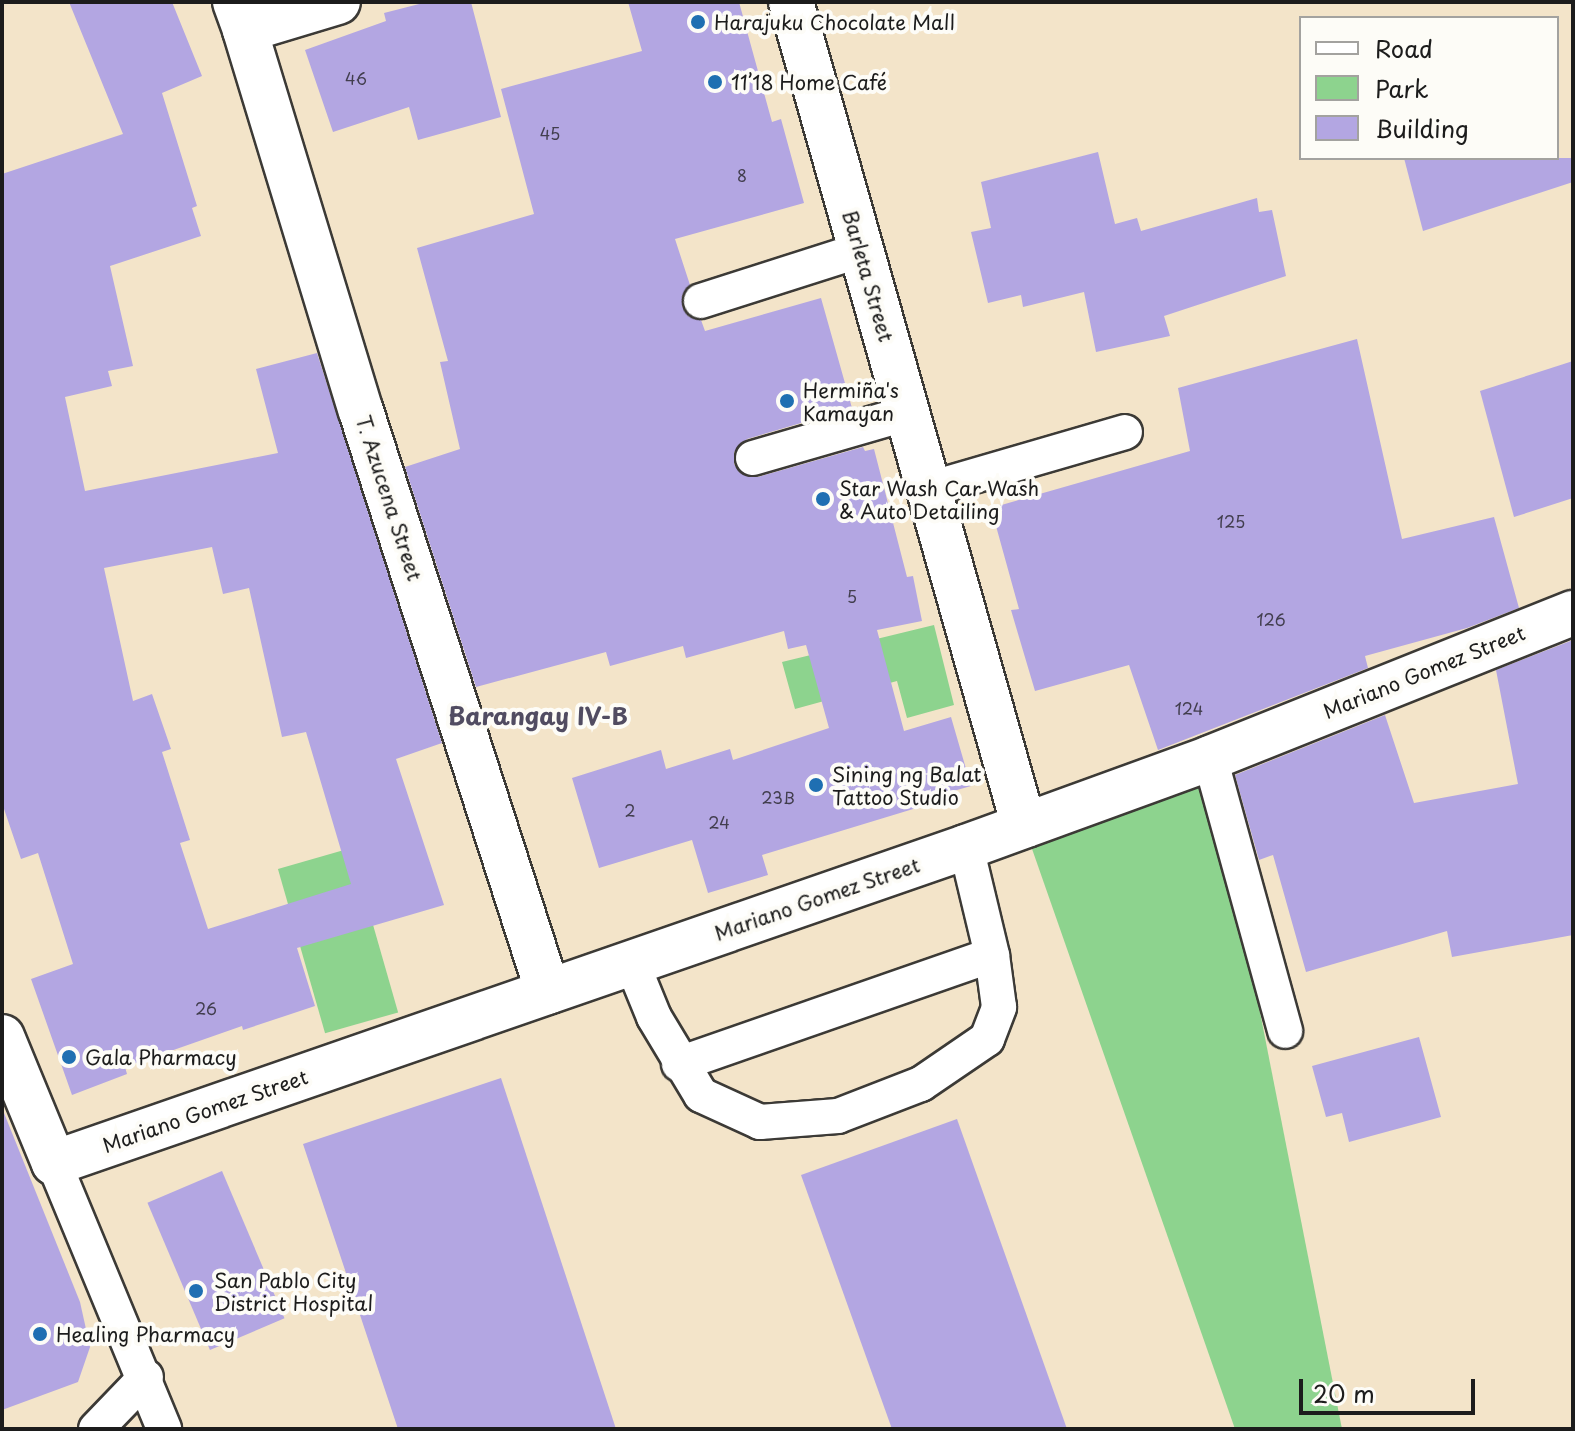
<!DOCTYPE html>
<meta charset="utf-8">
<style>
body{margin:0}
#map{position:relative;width:1575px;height:1431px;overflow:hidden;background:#f3e4c9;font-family:"Playpen Sans",sans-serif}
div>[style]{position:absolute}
.green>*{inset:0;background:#8dd38e;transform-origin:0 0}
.building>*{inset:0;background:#b3a6e2;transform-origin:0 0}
.roads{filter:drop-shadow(2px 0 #3c3a36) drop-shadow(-2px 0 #3c3a36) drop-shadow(0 2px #3c3a36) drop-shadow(0 -2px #3c3a36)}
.service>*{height:34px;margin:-17px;padding:0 17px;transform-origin:17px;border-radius:17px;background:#fff}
.minor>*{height:44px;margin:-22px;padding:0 22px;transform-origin:22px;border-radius:22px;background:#fff}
.secondary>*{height:44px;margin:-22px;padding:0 22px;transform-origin:22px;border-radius:22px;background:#fff}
.dots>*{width:22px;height:22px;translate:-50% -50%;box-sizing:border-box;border:4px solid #fdfcf7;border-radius:50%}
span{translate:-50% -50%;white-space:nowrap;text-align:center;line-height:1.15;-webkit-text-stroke:8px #fdfcf7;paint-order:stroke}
.number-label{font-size:16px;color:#423e4e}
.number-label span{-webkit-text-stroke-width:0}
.poi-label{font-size:20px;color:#1c1c1c}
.left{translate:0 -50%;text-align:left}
.street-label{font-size:20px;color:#1c1c1c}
.quarter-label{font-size:24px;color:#514c61;font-weight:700}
.frame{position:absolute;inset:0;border:4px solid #1c1c1c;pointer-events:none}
.legend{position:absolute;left:1299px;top:16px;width:260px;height:144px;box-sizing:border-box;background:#fdfcf7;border:2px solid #a3a29f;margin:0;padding:10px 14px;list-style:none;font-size:24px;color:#1c1c1c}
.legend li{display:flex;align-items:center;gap:16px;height:40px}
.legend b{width:40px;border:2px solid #a3a29f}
.scale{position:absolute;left:1299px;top:1379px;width:176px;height:36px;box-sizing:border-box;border:4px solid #1c1c1c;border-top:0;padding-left:10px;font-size:24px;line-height:28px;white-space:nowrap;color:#1c1c1c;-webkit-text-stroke:6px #fdfcf7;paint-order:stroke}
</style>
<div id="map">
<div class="green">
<div style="clip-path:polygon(934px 625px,954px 705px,907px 718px,897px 681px,795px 709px,782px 662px)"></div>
<div style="clip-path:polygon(1210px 758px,1342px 1429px,1235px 1429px,1024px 826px)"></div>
<div style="left:351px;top:848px;width:171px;height:76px;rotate:74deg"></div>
</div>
<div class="building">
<div style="clip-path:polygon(evenodd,69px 2px,172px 2px,202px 76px,162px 93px,197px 206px,192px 208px,201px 236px,110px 266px,133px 366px,108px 371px,112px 386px,65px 397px,85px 491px,278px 453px,256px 369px,317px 353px,442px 743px,396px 759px,444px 905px,297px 948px,315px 1006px,243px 1030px,242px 1026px,125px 1067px,127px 1074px,72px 1095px,31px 979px,73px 964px,38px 853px,21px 859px,2px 803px,2px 174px,123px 134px,69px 2px,212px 547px,223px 594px,249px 588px,282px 737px,306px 732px,351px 884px,208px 929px,180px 843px,190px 840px,162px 752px,171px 749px,152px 694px,133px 701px,104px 568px,212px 547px)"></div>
<div style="clip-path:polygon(427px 2px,471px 2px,501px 117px,418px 140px,409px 107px,333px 132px,305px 50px,386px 21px,384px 13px)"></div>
<div style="clip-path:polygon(628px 2px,739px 2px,772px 122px,781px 119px,804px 203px,675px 239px,690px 285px,682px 296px,682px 306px,688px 316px,701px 320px,705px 331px,821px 298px,852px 408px,747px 439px,734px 452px,734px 464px,740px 473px,758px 477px,863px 447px,865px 451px,874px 449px,907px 577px,913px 576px,922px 621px,877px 630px,904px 731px,951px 717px,971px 786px,922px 800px,923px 806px,762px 855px,768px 875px,708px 893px,692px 840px,599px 868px,572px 778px,661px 750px,666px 769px,730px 749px,733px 760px,829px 728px,806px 645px,788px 649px,784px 631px,686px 658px,683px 646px,610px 666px,606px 652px,476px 687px,405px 467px,460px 449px,440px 362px,448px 361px,417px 248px,534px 214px,501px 89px,642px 51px)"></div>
<div style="clip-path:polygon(1098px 152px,1115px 224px,1137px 218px,1141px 231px,1257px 198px,1259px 212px,1272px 210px,1286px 276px,1164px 316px,1170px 336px,1096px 352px,1084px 292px,1023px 307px,1021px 295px,988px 303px,971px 232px,991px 228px,981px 182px)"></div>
<div style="clip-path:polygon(1404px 158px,1573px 158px,1573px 182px,1423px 231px)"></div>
<div style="clip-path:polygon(1357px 339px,1402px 539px,1494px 517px,1519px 608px,1467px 628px,1365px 656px,1368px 668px,1158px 750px,1129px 665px,1035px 691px,1011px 610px,1019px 609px,991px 508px,1190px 451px,1178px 388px)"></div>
<div style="clip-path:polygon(1573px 361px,1573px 498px,1514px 517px,1480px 391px)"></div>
<div style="clip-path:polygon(1573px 640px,1573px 935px,1452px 957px,1447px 931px,1306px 972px,1273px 855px,1259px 860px,1235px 775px,1385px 715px,1414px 803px,1518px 784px,1496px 670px)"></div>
<div style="clip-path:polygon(1419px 1037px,1441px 1117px,1349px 1142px,1342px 1113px,1326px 1117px,1312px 1066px)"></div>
<div style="clip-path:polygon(501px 1078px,616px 1429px,398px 1429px,303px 1144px)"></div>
<div style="clip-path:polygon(2px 1108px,80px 1302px,90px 1347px,78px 1382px,2px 1410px)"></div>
<div style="clip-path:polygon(957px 1119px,1067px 1429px,892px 1429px,801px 1175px)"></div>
<div style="left:222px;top:1171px;width:160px;height:81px;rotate:67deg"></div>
</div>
<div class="roads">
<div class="service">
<div style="left:701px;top:301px;width:168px;rotate:-17.7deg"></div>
<div style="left:753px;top:458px;width:161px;rotate:-16.2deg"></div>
<div style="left:929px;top:489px;width:204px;rotate:-16.2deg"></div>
<div style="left:1210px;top:758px;width:283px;rotate:74.6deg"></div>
<div style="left:632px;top:963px;width:58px;rotate:67.8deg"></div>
<div style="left:654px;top:1017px;width:91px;rotate:58.9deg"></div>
<div style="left:701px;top:1095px;width:65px;rotate:24.6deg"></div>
<div style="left:760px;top:1122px;width:78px;rotate:-4.4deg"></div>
<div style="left:838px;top:1116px;width:89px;rotate:-21.1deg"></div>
<div style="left:921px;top:1084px;width:80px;rotate:-34.3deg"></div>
<div style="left:987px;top:1039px;width:34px;rotate:-69deg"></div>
<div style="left:999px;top:1007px;width:52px;rotate:-97.7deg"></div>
<div style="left:992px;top:955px;width:111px;rotate:-103.5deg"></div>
<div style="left:679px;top:1064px;width:331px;rotate:-19.2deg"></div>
<div style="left:54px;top:1163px;width:288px;rotate:67.5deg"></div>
<div style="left:96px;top:1429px;width:72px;rotate:-46.1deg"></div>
</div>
<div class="minor">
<div style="left:791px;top:2px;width:856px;rotate:74.21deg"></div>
<div style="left:245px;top:30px;width:398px;rotate:73.1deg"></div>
<div style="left:361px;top:411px;width:610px;rotate:72.16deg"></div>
<div style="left:2px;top:1037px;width:136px;rotate:67.6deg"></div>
<div style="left:54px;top:1163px;width:965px;rotate:-19.11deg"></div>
<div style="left:966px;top:847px;width:260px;rotate:-20deg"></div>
<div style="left:1210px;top:758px;width:391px;rotate:-21.8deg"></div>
</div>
<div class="secondary">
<div style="left:235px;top:2px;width:30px;rotate:70deg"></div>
<div style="left:245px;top:30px;width:97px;rotate:-16.8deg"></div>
</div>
</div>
<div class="dots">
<div style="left:698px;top:22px;background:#1f6fb2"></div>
<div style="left:715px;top:82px;background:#1f6fb2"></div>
<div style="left:787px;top:401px;background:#1f6fb2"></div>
<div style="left:823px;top:499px;background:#1f6fb2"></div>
<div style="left:816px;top:785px;background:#1f6fb2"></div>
<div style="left:69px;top:1057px;background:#1f6fb2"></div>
<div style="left:196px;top:1291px;background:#1f6fb2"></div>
<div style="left:40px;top:1334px;background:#1f6fb2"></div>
</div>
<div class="number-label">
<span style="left:356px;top:78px">46</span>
<span style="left:550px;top:133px">45</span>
<span style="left:742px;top:175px">8</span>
<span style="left:1231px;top:521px">125</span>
<span style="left:852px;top:596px">5</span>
<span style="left:1271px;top:619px">126</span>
<span style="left:1189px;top:708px">124</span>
<span style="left:778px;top:797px">23B</span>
<span style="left:630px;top:810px">2</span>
<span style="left:719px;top:822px">24</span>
<span style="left:206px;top:1008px">26</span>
</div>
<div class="poi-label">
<span class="left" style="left:714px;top:22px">Harajuku Chocolate Mall</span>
<span class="left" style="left:731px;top:82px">11’18 Home Café</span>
<span class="left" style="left:803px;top:402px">Hermiña's<br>Kamayan</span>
<span class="left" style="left:839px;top:500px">Star Wash Car Wash<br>&amp; Auto Detailing</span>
<span class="left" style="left:832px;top:786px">Sining ng Balat<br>Tattoo Studio</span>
<span class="left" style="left:85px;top:1057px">Gala Pharmacy</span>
<span class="left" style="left:214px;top:1292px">San Pablo City<br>District Hospital</span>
<span class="left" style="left:56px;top:1334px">Healing Pharmacy</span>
</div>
<div class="street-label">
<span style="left:868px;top:276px;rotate:74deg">Barleta Street</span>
<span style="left:389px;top:498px;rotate:72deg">T. Azucena Street</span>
<span style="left:1424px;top:672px;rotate:-22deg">Mariano Gomez Street</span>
<span style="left:817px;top:899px;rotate:-19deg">Mariano Gomez Street</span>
<span style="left:205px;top:1111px;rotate:-19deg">Mariano Gomez Street</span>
</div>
<div class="quarter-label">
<span style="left:538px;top:716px">Barangay IV-B</span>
</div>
<div class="frame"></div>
<ul class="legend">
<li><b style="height:10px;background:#fff"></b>Road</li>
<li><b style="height:22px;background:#8dd38e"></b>Park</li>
<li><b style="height:22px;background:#b3a6e2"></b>Building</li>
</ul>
<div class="scale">20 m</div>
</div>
